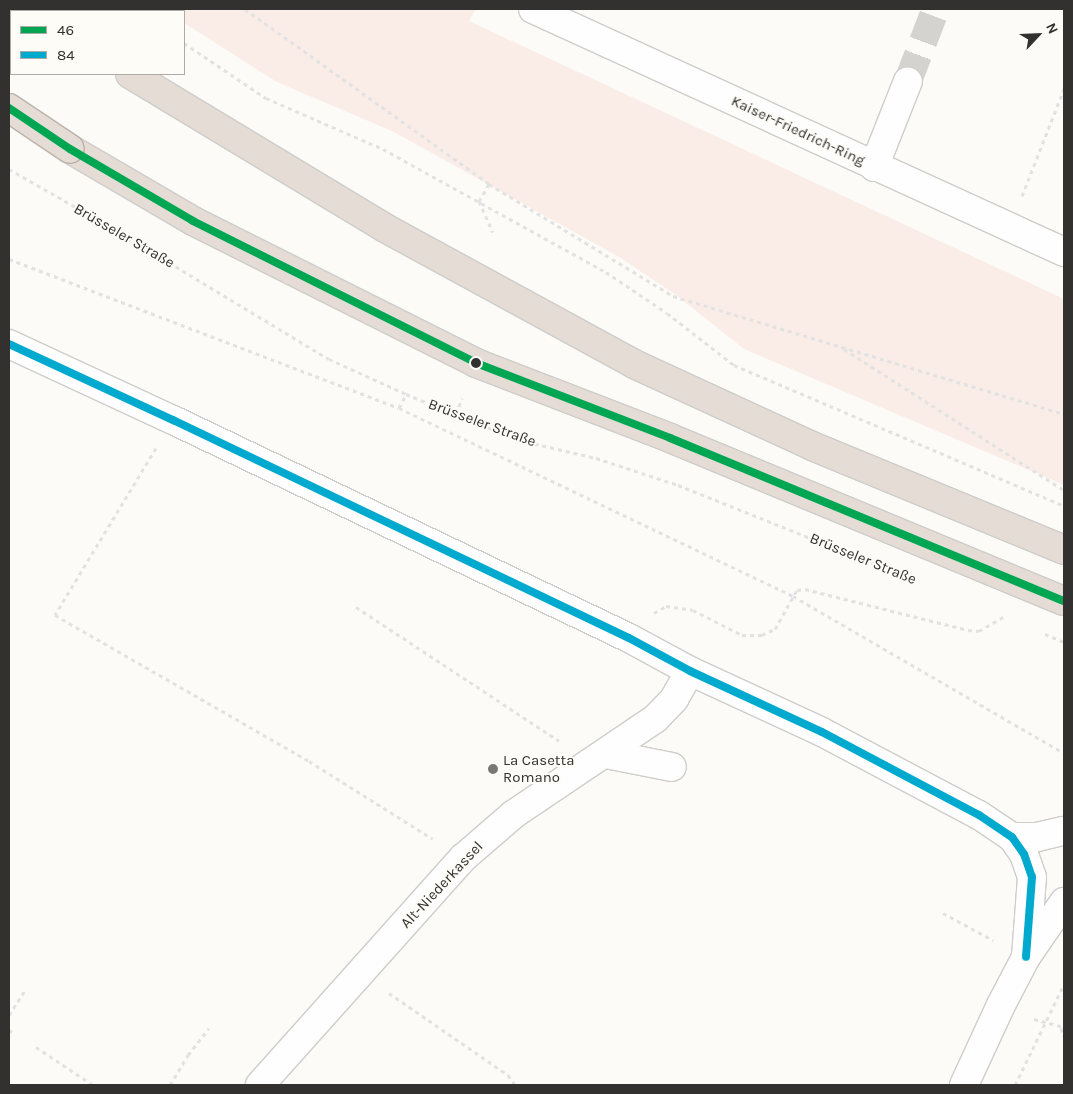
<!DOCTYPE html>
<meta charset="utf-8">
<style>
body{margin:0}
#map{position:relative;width:1073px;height:1094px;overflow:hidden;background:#fcfbf7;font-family:Karla,sans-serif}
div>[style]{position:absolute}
.green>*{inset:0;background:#faede8}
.minor-tunnel>*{height:28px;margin-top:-14px;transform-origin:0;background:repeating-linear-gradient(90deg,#d4d3cf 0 28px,transparent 0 42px)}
.path>*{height:3px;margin-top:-1.5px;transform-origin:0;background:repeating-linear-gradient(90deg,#e2e2e2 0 4px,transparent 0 8px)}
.roads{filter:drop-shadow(1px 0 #cecdca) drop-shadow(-1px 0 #cecdca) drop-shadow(0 1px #cecdca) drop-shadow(0 -1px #cecdca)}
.minor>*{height:28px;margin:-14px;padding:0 14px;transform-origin:14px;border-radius:14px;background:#fffefe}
.highway>*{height:28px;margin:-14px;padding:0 14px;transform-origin:14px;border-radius:14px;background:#e4dcd5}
.bridges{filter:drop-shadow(1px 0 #bab2a9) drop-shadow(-1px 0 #bab2a9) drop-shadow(0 1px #bab2a9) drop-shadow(0 -1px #bab2a9)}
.highway-bridge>*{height:28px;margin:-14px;padding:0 14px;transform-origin:14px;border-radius:14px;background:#e4dcd5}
.bus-1>*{height:8px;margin:-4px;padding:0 4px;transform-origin:4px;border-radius:4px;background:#00a651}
.bus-2>*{height:8px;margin:-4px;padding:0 4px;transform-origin:4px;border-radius:4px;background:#00a9ce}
.dots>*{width:14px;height:14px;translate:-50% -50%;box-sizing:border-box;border:2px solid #fdfcf6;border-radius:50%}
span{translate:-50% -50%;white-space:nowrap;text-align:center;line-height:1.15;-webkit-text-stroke:4px #fdfcf6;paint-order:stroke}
.street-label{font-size:15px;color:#323130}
.poi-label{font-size:15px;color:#323130}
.left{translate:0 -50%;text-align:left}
.frame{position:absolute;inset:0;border:10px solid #323130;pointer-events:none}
.legend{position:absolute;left:10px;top:10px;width:175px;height:65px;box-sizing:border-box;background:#fdfcf6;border:1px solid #acaba7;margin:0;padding:6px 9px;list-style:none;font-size:15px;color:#323130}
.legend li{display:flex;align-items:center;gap:10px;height:25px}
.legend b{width:25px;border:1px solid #acaba7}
.north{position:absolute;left:1013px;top:10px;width:50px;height:50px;-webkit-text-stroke:4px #fdfcf6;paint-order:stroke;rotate:65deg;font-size:14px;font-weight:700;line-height:20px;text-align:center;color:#323130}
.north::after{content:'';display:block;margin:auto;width:18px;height:22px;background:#323130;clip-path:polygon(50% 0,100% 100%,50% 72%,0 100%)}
</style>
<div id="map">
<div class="green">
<div style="clip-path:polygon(163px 9px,476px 9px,469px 21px,1064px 299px,1064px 485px,744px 349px,676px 295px,619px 257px,394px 132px,277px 82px,184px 23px,184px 11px,166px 11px)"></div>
</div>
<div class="minor-tunnel">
<div style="left:908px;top:81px;width:70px;rotate:-69deg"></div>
</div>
<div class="path">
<div style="left:132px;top:9px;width:4px;rotate:27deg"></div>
<div style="left:245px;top:9px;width:300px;rotate:35.6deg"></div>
<div style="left:489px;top:184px;width:215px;rotate:31.3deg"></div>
<div style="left:673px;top:296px;width:408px;rotate:16.8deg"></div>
<div style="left:184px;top:43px;width:99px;rotate:33.9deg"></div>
<div style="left:266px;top:98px;width:128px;rotate:23.6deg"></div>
<div style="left:383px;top:149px;width:255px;rotate:28.9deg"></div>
<div style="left:606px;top:272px;width:73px;rotate:33.9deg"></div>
<div style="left:667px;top:313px;width:85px;rotate:37.8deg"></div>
<div style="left:734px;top:365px;width:359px;rotate:23.1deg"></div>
<div style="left:9px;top:169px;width:121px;rotate:29.7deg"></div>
<div style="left:114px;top:229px;width:251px;rotate:31.2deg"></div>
<div style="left:329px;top:359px;width:85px;rotate:24.4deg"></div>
<div style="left:406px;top:394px;width:122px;rotate:22.2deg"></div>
<div style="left:519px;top:440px;width:79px;rotate:13.2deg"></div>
<div style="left:596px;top:458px;width:86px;rotate:18.2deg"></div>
<div style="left:678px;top:485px;width:235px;rotate:21.8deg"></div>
<div style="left:489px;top:184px;width:20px;rotate:120deg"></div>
<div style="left:479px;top:201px;width:34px;rotate:66deg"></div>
<div style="left:1022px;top:196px;width:115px;rotate:-68.6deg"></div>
<div style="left:9px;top:259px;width:417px;rotate:20.9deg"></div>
<div style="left:399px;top:408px;width:437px;rotate:25.5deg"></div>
<div style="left:793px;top:596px;width:313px;rotate:30.1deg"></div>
<div style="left:844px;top:349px;width:261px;rotate:32.7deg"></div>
<div style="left:399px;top:408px;width:16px;rotate:-63deg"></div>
<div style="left:456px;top:414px;width:17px;rotate:-69deg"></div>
<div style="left:156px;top:448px;width:195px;rotate:121.2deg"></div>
<div style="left:55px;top:615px;width:293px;rotate:29.9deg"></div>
<div style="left:309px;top:761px;width:146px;rotate:32.2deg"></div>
<div style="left:356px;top:607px;width:243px;rotate:33.4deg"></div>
<div style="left:654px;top:613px;width:14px;rotate:-30deg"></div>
<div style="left:666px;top:606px;width:27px;rotate:8deg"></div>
<div style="left:693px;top:610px;width:55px;rotate:27deg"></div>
<div style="left:742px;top:635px;width:20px"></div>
<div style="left:762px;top:635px;width:14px;rotate:-25deg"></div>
<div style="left:775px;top:629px;width:45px;rotate:-60.6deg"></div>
<div style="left:797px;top:590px;width:8px;rotate:-7deg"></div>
<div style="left:805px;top:589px;width:168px;rotate:14.1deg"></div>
<div style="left:968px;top:630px;width:11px;rotate:5deg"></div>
<div style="left:979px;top:631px;width:30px;rotate:-30deg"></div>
<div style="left:1045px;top:634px;width:21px;rotate:23deg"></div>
<div style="left:943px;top:913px;width:57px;rotate:28.4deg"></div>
<div style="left:389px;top:993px;width:145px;rotate:34.6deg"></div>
<div style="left:508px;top:1075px;width:12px;rotate:55deg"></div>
<div style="left:9px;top:1015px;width:31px;rotate:-57deg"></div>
<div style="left:1034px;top:1019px;width:31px;rotate:15deg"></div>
<div style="left:1061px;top:1028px;width:9px;rotate:69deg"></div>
<div style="left:9px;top:1030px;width:4px;rotate:34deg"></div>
<div style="left:36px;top:1047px;width:69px;rotate:33.7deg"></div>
<div style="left:170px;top:1085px;width:35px;rotate:-59deg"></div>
<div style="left:188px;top:1055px;width:34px;rotate:-52deg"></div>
<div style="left:1015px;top:1085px;width:112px;rotate:-64.1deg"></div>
</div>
<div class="roads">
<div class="minor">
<div style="left:533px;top:9px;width:584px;rotate:24.59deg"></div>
<div style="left:874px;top:167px;width:92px;rotate:-68.4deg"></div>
<div style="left:9px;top:344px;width:181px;rotate:24.9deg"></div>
<div style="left:173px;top:420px;width:505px;rotate:25.55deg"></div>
<div style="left:629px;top:638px;width:69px;rotate:28.4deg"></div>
<div style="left:690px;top:671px;width:145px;rotate:24.8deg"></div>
<div style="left:822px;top:732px;width:178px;rotate:27.9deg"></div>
<div style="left:979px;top:815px;width:40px;rotate:34deg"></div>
<div style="left:1012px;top:837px;width:21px;rotate:55deg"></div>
<div style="left:1024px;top:854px;width:24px;rotate:71deg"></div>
<div style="left:1032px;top:877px;width:80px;rotate:94.3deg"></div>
<div style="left:606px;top:754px;width:67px;rotate:11.1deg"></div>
<div style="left:1012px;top:837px;width:25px"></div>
<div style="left:1037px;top:837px;width:28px;rotate:-13deg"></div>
<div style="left:260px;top:1085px;width:305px;rotate:-48.2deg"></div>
<div style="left:463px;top:858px;width:67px;rotate:-40.8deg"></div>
<div style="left:514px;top:814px;width:170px;rotate:-34deg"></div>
<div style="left:655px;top:719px;width:28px;rotate:-46deg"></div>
<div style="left:674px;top:699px;width:32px;rotate:-60deg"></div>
<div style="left:964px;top:1085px;width:88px;rotate:-65.2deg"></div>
<div style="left:1001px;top:1005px;width:54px;rotate:-62.5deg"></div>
<div style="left:1026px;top:957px;width:67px;rotate:-55.4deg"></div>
</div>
<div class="highway">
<div style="left:22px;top:9px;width:4px;rotate:27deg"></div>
<div style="left:52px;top:9px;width:4px;rotate:34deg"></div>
<div style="left:130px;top:74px;width:298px;rotate:31.1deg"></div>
<div style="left:385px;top:228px;width:284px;rotate:28.6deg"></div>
<div style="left:634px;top:364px;width:196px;rotate:24.7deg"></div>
<div style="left:812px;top:446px;width:273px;rotate:22.4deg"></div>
<div style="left:70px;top:149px;width:143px;rotate:30.3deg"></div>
<div style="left:193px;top:221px;width:317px;rotate:26.6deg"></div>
<div style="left:476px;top:363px;width:208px;rotate:21.1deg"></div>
<div style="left:670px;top:438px;width:426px;rotate:22.5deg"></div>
</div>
</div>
<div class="bridges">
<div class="highway-bridge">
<div style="left:9px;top:108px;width:73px;rotate:33.9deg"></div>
</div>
</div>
<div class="bus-1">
<div style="left:9px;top:108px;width:73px;rotate:33.9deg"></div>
<div style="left:70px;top:149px;width:143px;rotate:30.3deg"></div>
<div style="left:193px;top:221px;width:317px;rotate:26.6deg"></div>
<div style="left:476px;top:363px;width:208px;rotate:21.1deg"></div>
<div style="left:670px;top:438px;width:426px;rotate:22.5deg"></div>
</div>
<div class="bus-2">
<div style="left:9px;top:344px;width:181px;rotate:24.9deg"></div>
<div style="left:173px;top:420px;width:505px;rotate:25.55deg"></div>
<div style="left:629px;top:638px;width:69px;rotate:28.4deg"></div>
<div style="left:690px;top:671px;width:145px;rotate:24.8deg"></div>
<div style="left:822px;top:732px;width:178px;rotate:27.9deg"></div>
<div style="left:979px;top:815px;width:40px;rotate:34deg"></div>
<div style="left:1012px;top:837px;width:21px;rotate:55deg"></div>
<div style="left:1024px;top:854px;width:24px;rotate:71deg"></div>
<div style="left:1032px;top:877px;width:80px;rotate:94.3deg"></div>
</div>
<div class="dots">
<div style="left:476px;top:363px;background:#323130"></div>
<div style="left:493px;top:769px;background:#797876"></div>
</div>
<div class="street-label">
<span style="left:798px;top:131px;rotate:25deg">Kaiser-Friedrich-Ring</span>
<span style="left:124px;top:236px;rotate:30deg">Brüsseler Straße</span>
<span style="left:482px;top:423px;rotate:20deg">Brüsseler Straße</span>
<span style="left:863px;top:559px;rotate:22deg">Brüsseler Straße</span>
<span style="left:442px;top:885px;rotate:-47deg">Alt-Niederkassel</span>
</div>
<div class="poi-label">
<span class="left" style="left:503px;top:769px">La Casetta<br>Romano</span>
</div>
<div class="frame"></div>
<ul class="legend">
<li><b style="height:6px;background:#00a651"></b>46</li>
<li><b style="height:6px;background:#00a9ce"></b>84</li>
</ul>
<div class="north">N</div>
</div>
